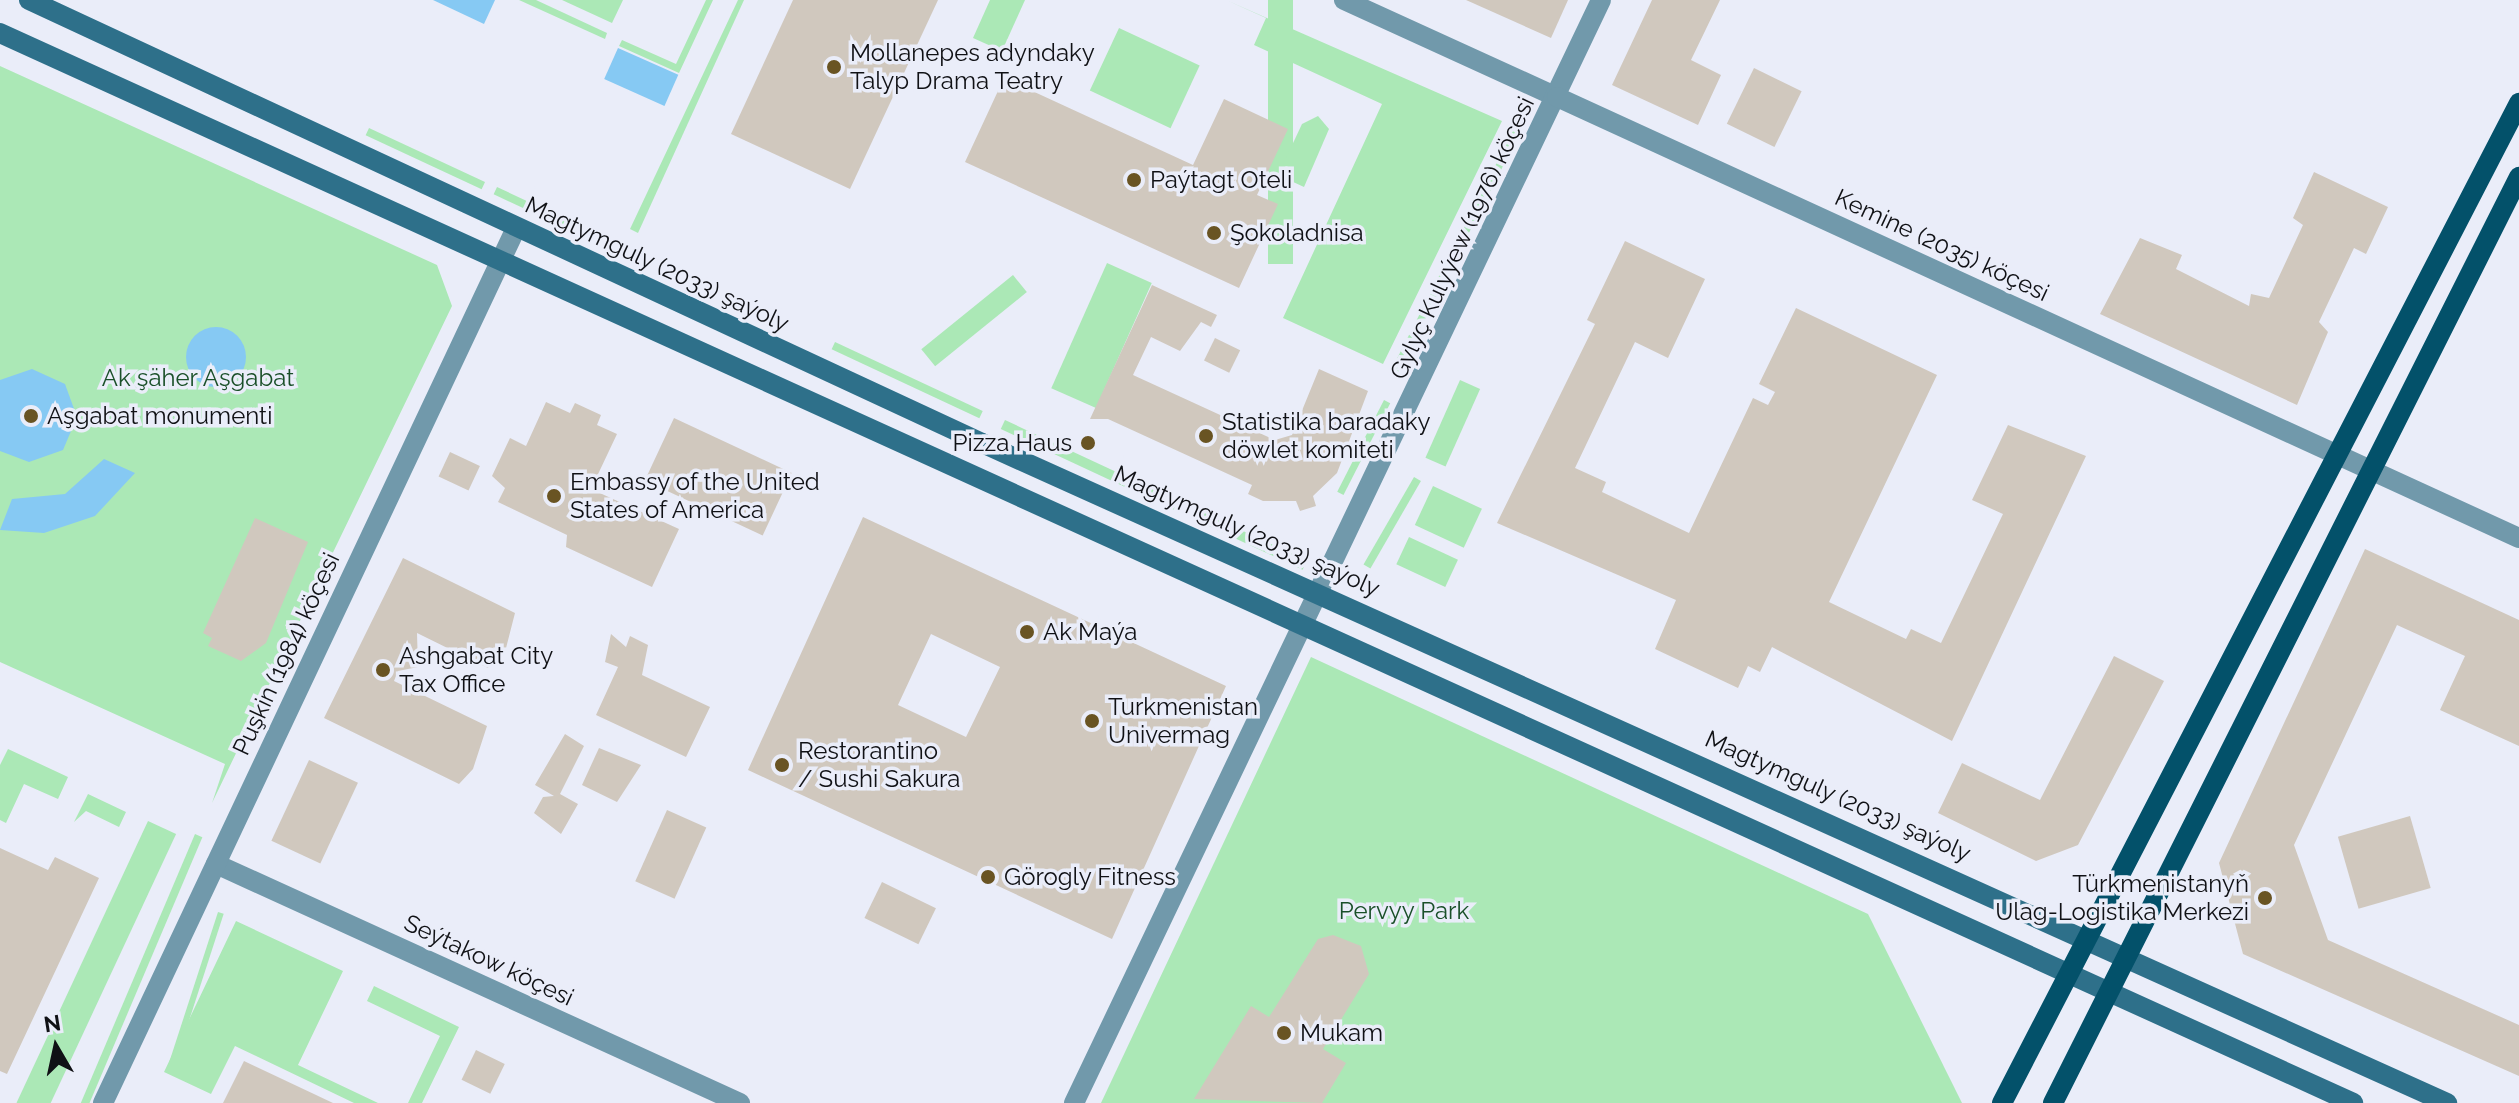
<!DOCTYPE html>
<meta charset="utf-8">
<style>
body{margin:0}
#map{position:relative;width:2519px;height:1103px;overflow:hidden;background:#eaedf9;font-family:Raleway,sans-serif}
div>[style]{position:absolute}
.green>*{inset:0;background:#abe8b6;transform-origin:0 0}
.water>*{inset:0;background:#86c9f3;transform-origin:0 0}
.round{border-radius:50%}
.building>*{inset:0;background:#d0c8be;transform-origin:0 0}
.minor>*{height:20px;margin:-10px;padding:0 10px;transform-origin:10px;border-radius:10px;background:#7199ab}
.tertiary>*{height:20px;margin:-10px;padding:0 10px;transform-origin:10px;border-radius:10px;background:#7199ab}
.secondary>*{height:20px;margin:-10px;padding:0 10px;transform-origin:10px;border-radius:10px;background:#2e708a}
.primary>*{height:20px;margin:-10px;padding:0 10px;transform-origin:10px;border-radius:10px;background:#03516a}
.dots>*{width:22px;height:22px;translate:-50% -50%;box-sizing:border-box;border:4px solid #eaedf9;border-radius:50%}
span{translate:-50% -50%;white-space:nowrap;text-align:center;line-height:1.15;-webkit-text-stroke:7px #eaedf9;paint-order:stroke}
.poi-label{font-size:24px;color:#101115}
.left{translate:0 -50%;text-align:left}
.right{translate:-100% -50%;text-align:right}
.street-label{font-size:24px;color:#101115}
.park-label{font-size:24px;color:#1a5029}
.north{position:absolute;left:16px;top:1007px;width:80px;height:80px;-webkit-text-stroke:6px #eaedf9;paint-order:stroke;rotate:351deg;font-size:22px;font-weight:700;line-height:32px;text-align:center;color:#101115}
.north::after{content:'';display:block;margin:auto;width:28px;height:36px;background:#101115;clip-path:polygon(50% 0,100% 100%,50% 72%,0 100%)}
</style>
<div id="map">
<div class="green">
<div style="clip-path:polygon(519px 0,536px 0,607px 33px,605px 39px)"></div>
<div style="clip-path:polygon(562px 0,623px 0,612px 23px)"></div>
<div style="clip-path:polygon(706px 0,713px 0,679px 73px,619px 46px,622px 40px,676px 64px)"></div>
<div style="clip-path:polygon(738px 0,744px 0,638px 233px,630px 229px)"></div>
<div style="clip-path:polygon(990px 0,1025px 0,1002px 51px,973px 38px)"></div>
<div style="clip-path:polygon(1226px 0,1502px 121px,1383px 364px,1283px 318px,1382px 104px,1254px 45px,1266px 18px)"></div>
<div style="left:1268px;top:0;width:25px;height:264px"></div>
<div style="left:1119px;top:28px;width:89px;height:69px;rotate:25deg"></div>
<div style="clip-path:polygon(0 66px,437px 265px,452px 306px,212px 803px,225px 764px,0 662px)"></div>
<div style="clip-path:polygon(1318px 116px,1329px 129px,1304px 187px,1278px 175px,1302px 124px)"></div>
<div style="left:1515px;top:127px;width:7px;height:271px;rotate:27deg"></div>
<div style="left:369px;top:128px;width:128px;height:8px;rotate:25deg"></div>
<div style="left:497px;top:187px;width:113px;height:8px;rotate:25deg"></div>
<div style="left:1107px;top:263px;width:49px;height:137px;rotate:24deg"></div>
<div style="left:1013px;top:275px;width:22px;height:118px;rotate:51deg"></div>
<div style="left:835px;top:342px;width:163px;height:8px;rotate:25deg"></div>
<div style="left:1460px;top:380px;width:22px;height:85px;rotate:24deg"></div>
<div style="left:1384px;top:400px;width:7px;height:103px;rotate:27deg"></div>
<div style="left:1005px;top:420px;width:333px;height:10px;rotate:25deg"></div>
<div style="left:1414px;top:477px;width:8px;height:101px;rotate:30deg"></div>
<div style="left:1433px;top:486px;width:54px;height:43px;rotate:25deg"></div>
<div style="left:1409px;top:537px;width:54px;height:30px;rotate:25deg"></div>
<div style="clip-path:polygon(1311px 657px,1868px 914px,1962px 1103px,1101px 1103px)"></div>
<div style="clip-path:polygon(8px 749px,68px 777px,58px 799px,24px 784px,6px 823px,0 820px,0 765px)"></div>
<div style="clip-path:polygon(88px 794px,126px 812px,119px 827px,86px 811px,74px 822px)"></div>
<div style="left:148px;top:821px;width:31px;height:311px;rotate:25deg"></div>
<div style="left:195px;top:834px;width:8px;height:297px;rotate:23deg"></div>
<div style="left:218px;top:912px;width:6px;height:168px;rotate:18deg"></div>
<div style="clip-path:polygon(236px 921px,343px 971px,298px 1065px,378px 1103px,354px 1103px,235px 1046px,211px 1094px,164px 1072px)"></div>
<div style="clip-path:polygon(374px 986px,459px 1027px,422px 1103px,408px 1103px,440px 1036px,367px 1001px)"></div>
</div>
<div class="water">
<div style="clip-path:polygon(433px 0,495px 0,484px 24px)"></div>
<div style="left:618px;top:48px;width:66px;height:34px;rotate:24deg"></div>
<div class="round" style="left:186px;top:327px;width:60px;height:60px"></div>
<div style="clip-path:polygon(32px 369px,65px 384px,77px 417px,63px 450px,29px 462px,0 451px,0 380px)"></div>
<div style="clip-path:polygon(104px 459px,135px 473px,95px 516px,44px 533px,0 530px,12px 499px,65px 494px)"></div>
</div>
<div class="building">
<div style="clip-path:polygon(793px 0,938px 0,850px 189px,731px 134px)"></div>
<div style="clip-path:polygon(1466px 0,1568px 0,1551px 38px)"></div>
<div style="clip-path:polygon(1652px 0,1720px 0,1691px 60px,1721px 75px,1698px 125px,1612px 85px)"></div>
<div style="left:1754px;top:68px;width:53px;height:62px;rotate:26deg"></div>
<div style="clip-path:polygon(1004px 78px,1193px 165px,1224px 99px,1288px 129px,1257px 195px,1278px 204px,1239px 288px,965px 162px)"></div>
<div style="clip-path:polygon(2314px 172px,2388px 207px,2366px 254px,2354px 248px,2319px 322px,2328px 332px,2297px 405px,2100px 314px,2140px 238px,2182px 255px,2176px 269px,2249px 306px,2251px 294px,2269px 298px,2303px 225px,2293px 218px)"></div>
<div style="clip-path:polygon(1625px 241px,1705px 279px,1668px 358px,1635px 342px,1575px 468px,1606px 482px,1602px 492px,1689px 533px,1753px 398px,1768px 405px,1775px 392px,1759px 384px,1796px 308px,1937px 375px,1829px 602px,1906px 639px,1911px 629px,1941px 643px,2003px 514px,1972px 500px,2008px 425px,2086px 456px,1952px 741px,1772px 647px,1760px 672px,1748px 666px,1738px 688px,1655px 649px,1676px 600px,1497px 523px,1595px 324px,1587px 320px)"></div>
<div style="clip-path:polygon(1152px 285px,1217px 315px,1211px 327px,1201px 322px,1180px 351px,1151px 337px,1133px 375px,1275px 440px,1292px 435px,1319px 369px,1368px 391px,1337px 473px,1313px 496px,1316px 506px,1300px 511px,1296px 501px,1263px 501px,1248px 494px,1252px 485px,1108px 419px,1090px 419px)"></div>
<div style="left:1215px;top:338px;width:28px;height:25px;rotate:26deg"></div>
<div style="clip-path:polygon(546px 402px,570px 413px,575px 403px,601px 415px,597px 425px,617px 434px,591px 489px,679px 529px,652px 587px,566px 547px,567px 535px,498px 502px,505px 488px,492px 476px,510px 438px,526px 446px)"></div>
<div style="left:674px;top:418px;width:130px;height:69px;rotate:25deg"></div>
<div style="left:450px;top:452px;width:33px;height:27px;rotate:25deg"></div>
<div style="clip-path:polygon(evenodd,863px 517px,1226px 686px,1112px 939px,748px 770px,863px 517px,931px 634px,1000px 667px,966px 737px,898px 705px,931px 634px)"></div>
<div style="clip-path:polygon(255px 518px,308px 542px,266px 643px,241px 661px,208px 646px,212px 638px,203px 633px)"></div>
<div style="clip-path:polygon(2365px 549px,2519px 620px,2519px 746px,2440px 710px,2465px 656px,2397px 625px,2294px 845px,2328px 940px,2519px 1025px,2519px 1076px,2243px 954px,2219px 863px)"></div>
<div style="clip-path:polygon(403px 558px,515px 613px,505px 652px,498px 648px,488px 668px,417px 633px,418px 667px,398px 671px,394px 681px,487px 726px,473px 769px,459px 784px,324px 718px)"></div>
<div style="clip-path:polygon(611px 634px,626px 647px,630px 636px,648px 645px,642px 675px,710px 707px,686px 757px,596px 715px,618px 667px,605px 662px)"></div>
<div style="clip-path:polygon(2114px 656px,2164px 681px,2078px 845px,2036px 861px,1938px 813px,1962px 763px,2040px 800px)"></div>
<div style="clip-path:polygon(565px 734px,584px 746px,560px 794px,578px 804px,561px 834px,534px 813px,543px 797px,554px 796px,535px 785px)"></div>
<div style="clip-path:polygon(599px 748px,641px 765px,617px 802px,582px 785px)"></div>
<div style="left:309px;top:760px;width:54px;height:89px;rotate:25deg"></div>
<div style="left:667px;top:810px;width:43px;height:78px;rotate:24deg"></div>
<div style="left:2410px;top:816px;width:75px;height:75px;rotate:74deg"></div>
<div style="clip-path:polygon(0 848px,48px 870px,55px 857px,99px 878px,7px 1074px,0 1071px)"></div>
<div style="left:882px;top:882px;width:60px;height:40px;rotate:26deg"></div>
<div style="clip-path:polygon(1333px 935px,1361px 946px,1369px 974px,1323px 1049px,1346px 1063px,1322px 1103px,1194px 1099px,1251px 1006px,1269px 1017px,1318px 939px)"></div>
<div style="left:476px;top:1050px;width:32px;height:33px;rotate:26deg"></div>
<div style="clip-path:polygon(244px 1061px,333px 1103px,223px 1103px)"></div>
</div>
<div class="minor">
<div style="left:1344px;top:0;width:234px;rotate:24.5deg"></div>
<div style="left:216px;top:864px;width:576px;rotate:24.52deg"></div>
<div style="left:103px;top:1103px;width:968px;rotate:-64.73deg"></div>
<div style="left:1074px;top:1103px;width:1222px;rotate:-64.46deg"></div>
</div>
<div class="tertiary">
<div style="left:1557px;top:97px;width:1058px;rotate:24.63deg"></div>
</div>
<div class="secondary">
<div style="left:29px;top:0;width:1051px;rotate:24.93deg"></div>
<div style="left:982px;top:443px;width:1607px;rotate:24.25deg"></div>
<div style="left:0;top:33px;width:2585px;rotate:24.45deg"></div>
</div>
<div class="primary">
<div style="left:2002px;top:1103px;width:1126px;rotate:-62.66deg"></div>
<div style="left:2053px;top:1103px;width:1037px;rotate:-63.29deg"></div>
</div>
<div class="dots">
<div style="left:834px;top:67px;background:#695423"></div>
<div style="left:1134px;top:180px;background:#695423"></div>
<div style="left:1214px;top:233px;background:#695423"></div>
<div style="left:31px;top:416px;background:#695423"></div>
<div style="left:1206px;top:436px;background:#695423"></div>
<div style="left:1088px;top:443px;background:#695423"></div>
<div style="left:554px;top:496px;background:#695423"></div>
<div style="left:1027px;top:632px;background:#695423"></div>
<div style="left:383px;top:670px;background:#695423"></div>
<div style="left:1092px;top:721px;background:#695423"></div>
<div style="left:782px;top:765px;background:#695423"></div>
<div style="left:988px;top:877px;background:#695423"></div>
<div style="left:2265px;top:898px;background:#695423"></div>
<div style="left:1284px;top:1033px;background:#695423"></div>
</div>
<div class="poi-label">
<span class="left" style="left:850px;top:67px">Mollanepes adyndaky<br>Talyp Drama Teatry</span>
<span class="left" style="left:1150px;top:180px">Paýtagt Oteli</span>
<span class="left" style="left:1230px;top:233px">Şokoladnisa</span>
<span class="left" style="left:47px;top:416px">Aşgabat monumenti</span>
<span class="left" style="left:1222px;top:436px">Statistika baradaky<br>döwlet komiteti</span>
<span class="right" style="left:1072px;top:443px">Pizza Haus</span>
<span class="left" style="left:570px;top:496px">Embassy of the United<br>States of America</span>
<span class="left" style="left:1043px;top:632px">Ak Maýa</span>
<span class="left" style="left:399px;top:670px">Ashgabat City<br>Tax Office</span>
<span class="left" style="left:1108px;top:721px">Turkmenistan<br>Univermag</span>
<span class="left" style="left:798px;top:765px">Restorantino<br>/ Sushi Sakura</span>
<span class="left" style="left:1004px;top:877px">Görogly Fitness</span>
<span class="right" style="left:2249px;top:898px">Türkmenistanyň<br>Ulag-Logistika Merkezi</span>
<span class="left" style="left:1300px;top:1033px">Mukam</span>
</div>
<div class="street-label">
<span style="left:1462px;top:238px;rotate:-65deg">Gylyç Kulyýew (1976) köçesi</span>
<span style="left:1942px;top:245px;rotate:25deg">Kemine (2035) köçesi</span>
<span style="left:657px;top:264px;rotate:25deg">Magtymguly (2033) şaýoly</span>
<span style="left:1247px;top:531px;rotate:24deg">Magtymguly (2033) şaýoly</span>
<span style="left:286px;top:654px;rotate:-65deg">Puşkin (1984) köçesi</span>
<span style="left:1838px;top:796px;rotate:24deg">Magtymguly (2033) şaýoly</span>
<span style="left:489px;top:960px;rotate:25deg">Seýtakow köçesi</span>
</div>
<div class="park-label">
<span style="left:198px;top:378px">Ak şäher Aşgabat</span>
<span style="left:1404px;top:911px">Pervyy Park</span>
</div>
<div class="north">N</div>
</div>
